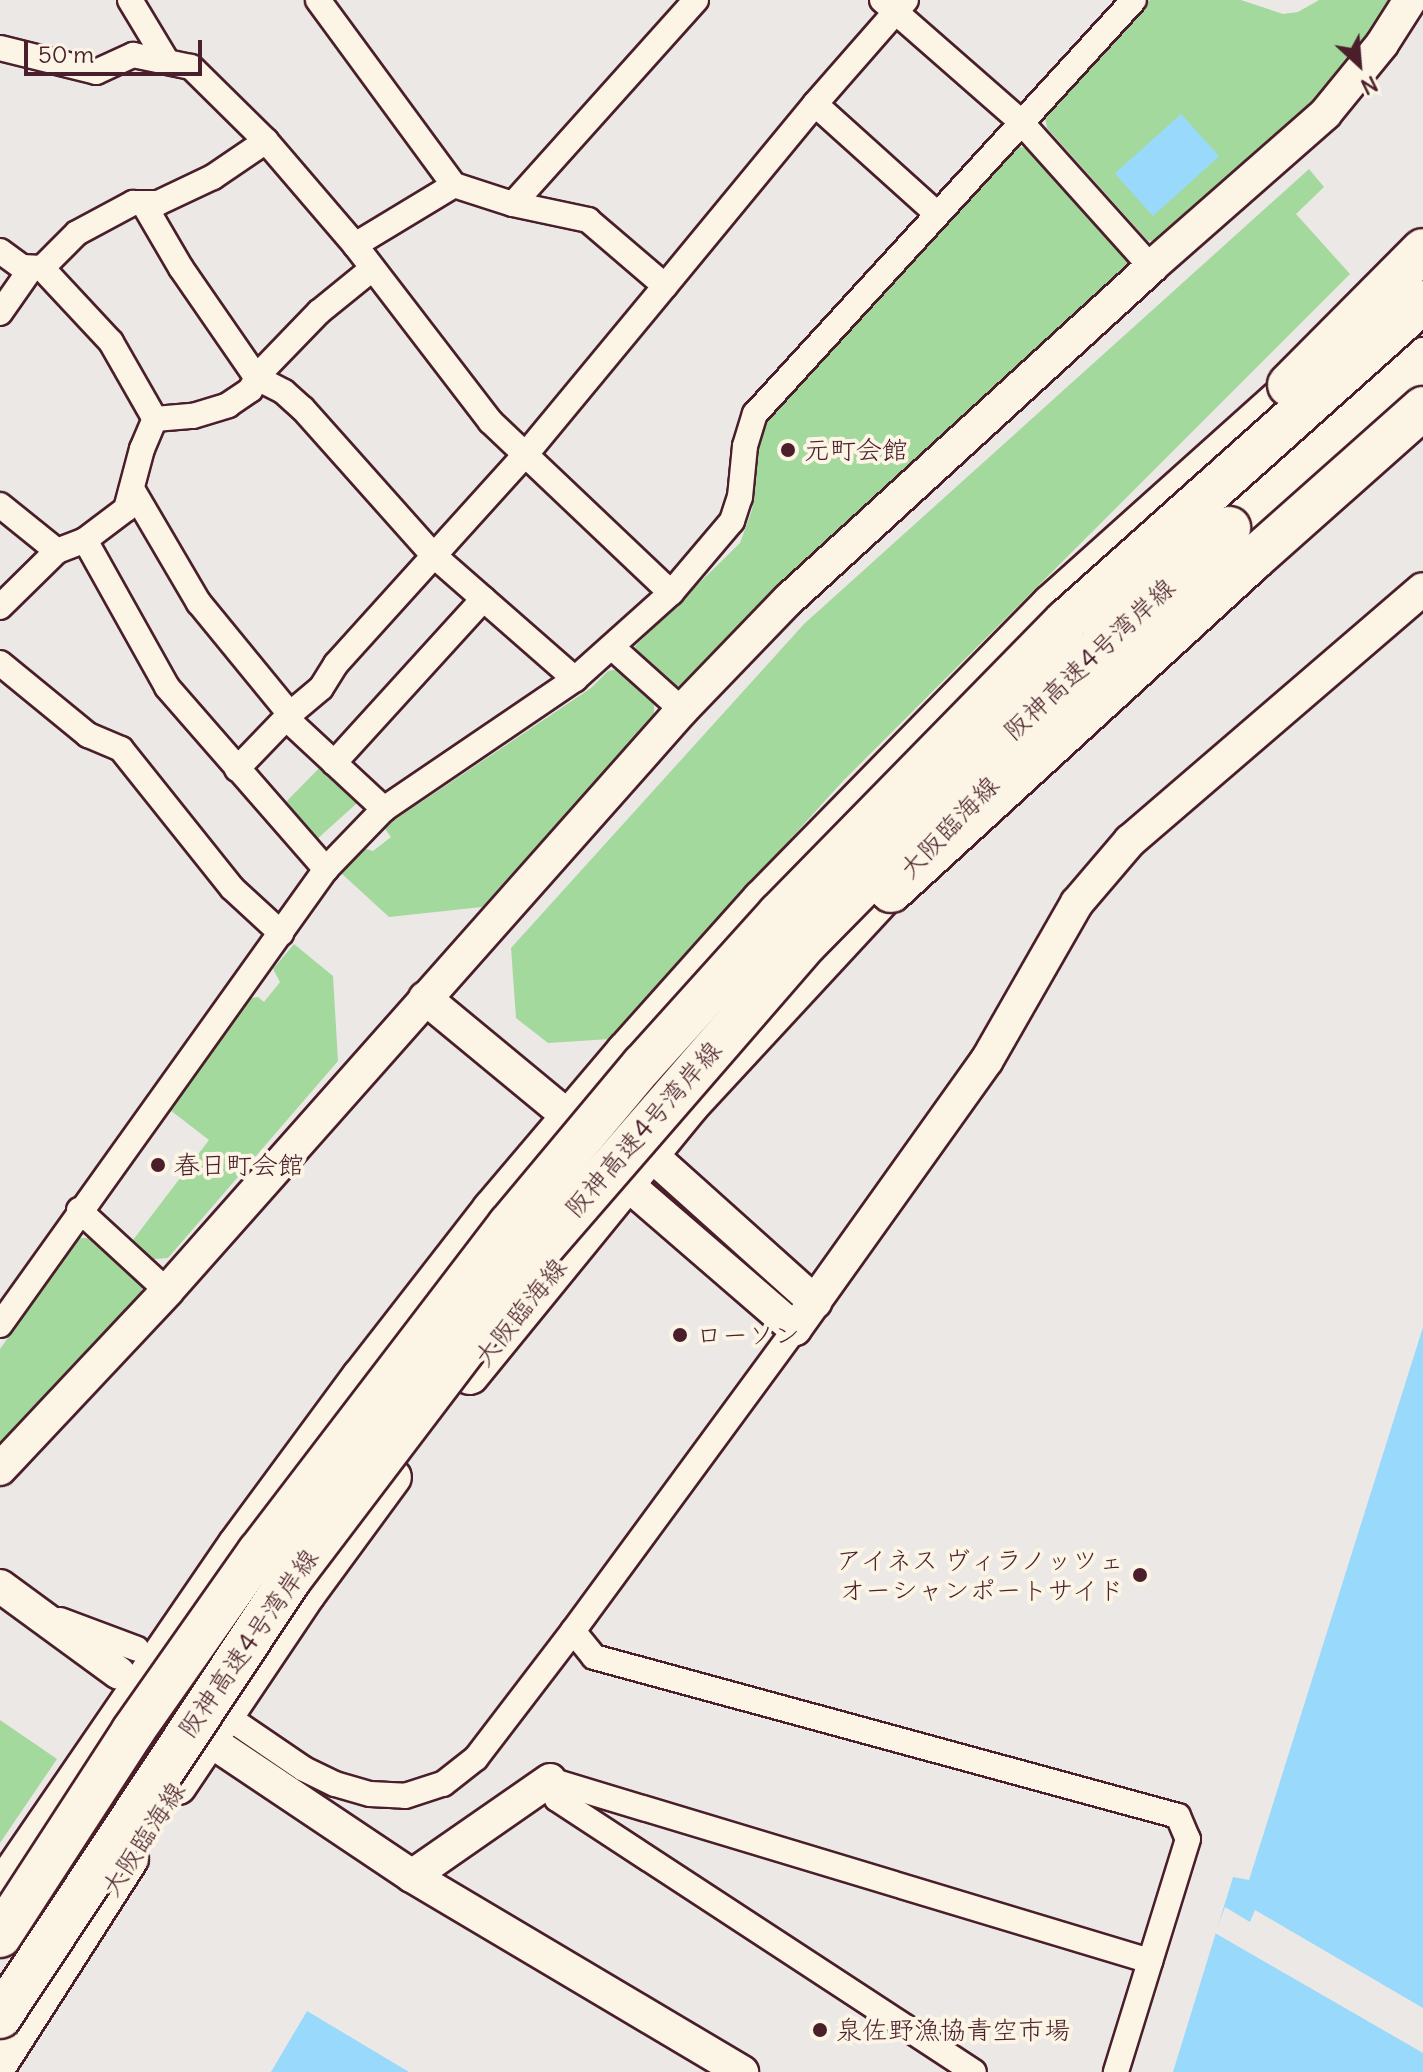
<!DOCTYPE html>
<meta charset="utf-8">
<style>
body{margin:0}
#map{position:relative;width:1423px;height:2072px;overflow:hidden;background:#ece8e5;font-family:Delius,"Klee One",sans-serif}
div>[style]{position:absolute}
.green>*{inset:0;background:#a3d99d}
.water>*{inset:0;background:#99d9fb;transform-origin:0 0}
.pier>*{inset:0;background:#ece8e5}
.roads{filter:drop-shadow(2px 0 #4a1f2b) drop-shadow(-2px 0 #4a1f2b) drop-shadow(0 2px #4a1f2b) drop-shadow(0 -2px #4a1f2b)}
.street>*{height:24px;margin:-12px;padding:0 12px;transform-origin:12px;border-radius:12px;background:#fcf5e5}
.secondary>*{height:32px;margin:-16px;padding:0 16px;transform-origin:16px;border-radius:16px;background:#fcf5e5}
.primary>*{height:36px;margin:-18px;padding:0 18px;transform-origin:18px;border-radius:18px;background:#fcf5e5}
.highway>*{height:42px;margin:-21px;padding:0 21px;transform-origin:21px;border-radius:21px;background:#fcf5e5}
.bridges{filter:drop-shadow(2px 0 #4a1f2b) drop-shadow(-2px 0 #4a1f2b) drop-shadow(0 2px #4a1f2b) drop-shadow(0 -2px #4a1f2b)}
.highway-bridge>*{height:42px;margin:-21px;padding:0 21px;transform-origin:21px;border-radius:21px;background:#fcf5e5}
.dots>*{width:22px;height:22px;translate:-50% -50%;box-sizing:border-box;border:4px solid #fcf5e5;border-radius:50%}
span{translate:-50% -50%;white-space:nowrap;text-align:center;line-height:1.15;-webkit-text-stroke:8px #fcf5e5;paint-order:stroke}
.poi-label{font-size:26px;color:#4a1f2b}
.left{translate:0 -50%;text-align:left}
.right{translate:-100% -50%;text-align:right}
.street-label{font-size:26px;color:#4a1f2b}
.north{position:absolute;left:1319px;top:24px;width:80px;height:80px;-webkit-text-stroke:6px #fcf5e5;paint-order:stroke;rotate:154deg;font-size:22px;font-weight:700;line-height:32px;text-align:center;color:#4a1f2b}
.north::after{content:'';display:block;margin:auto;width:28px;height:36px;background:#4a1f2b;clip-path:polygon(50% 0,100% 100%,50% 72%,0 100%)}
.scale{position:absolute;left:24px;top:40px;width:178px;height:36px;box-sizing:border-box;border:4px solid #4a1f2b;border-top:0;padding-left:10px;font-size:24px;line-height:28px;white-space:nowrap;color:#4a1f2b;-webkit-text-stroke:6px #fcf5e5;paint-order:stroke}
</style>
<div id="map">
<div class="green">
<div style="clip-path:polygon(1150px 0,1241px 0,1283px 14px,1298px 12px,1319px 0,1398px 0,1331px 84px,1160px 240px,1148px 241px,1047px 128px,1044px 112px)"></div>
<div style="clip-path:polygon(1020px 147px,1028px 148px,1130px 257px,1131px 267px,682px 688px,673px 688px,637px 652px,635px 646px,740px 543px,752px 510px,760px 434px,767px 416px,1008px 150px)"></div>
<div style="clip-path:polygon(1309px 169px,1324px 187px,1296px 214px,1350px 274px,842px 782px,610px 1039px,548px 1043px,516px 1018px,511px 948px,804px 624px)"></div>
<div style="clip-path:polygon(619px 669px,654px 702px,654px 717px,482px 907px,389px 917px,341px 873px,360px 847px,373px 851px,391px 837px,385px 829px,387px 825px,591px 688px,608px 671px)"></div>
<div style="clip-path:polygon(326px 761px,358px 794px,356px 804px,316px 840px,283px 805px)"></div>
<div style="clip-path:polygon(294px 944px,333px 976px,338px 1061px,168px 1258px,154px 1259px,133px 1240px,209px 1140px,170px 1110px,251px 998px,258px 997px,264px 1002px,280px 982px,273px 969px)"></div>
<div style="clip-path:polygon(79px 1238px,92px 1238px,143px 1287px,141px 1292px,0 1444px,0 1349px)"></div>
<div style="clip-path:polygon(0 1720px,57px 1759px,0 1843px)"></div>
</div>
<div class="water">
<div style="left:1181px;top:114px;width:57px;height:89px;rotate:48deg"></div>
<div style="clip-path:polygon(1423px 1327px,1423px 2072px,1173px 2072px,1233px 1877px,1249px 1880px)"></div>
<div style="clip-path:polygon(307px 2011px,409px 2072px,271px 2072px)"></div>
</div>
<div class="pier">
<div style="clip-path:polygon(1225px 1907px,1250px 1922px,1255px 1910px,1423px 2008px,1423px 2053px,1215px 1933px)"></div>
</div>
<div class="roads">
<div class="street">
<div style="left:130px;top:0;width:68px;rotate:58.9deg"></div>
<div style="left:318px;top:0;width:230px;rotate:53.7deg"></div>
<div style="left:454px;top:185px;width:62px;rotate:17.9deg"></div>
<div style="left:513px;top:204px;width:77px;rotate:12deg"></div>
<div style="left:588px;top:220px;width:101px;rotate:40.6deg"></div>
<div style="left:665px;top:286px;width:236px;rotate:-50.5deg"></div>
<div style="left:815px;top:104px;width:138px;rotate:-48.8deg"></div>
<div style="left:882px;top:0;width:184px;rotate:41.2deg"></div>
<div style="left:1020px;top:121px;width:196px;rotate:48.1deg"></div>
<div style="left:0;top:48px;width:99px;rotate:14deg"></div>
<div style="left:96px;top:72px;width:41px;rotate:-24.7deg"></div>
<div style="left:133px;top:55px;width:59px;rotate:11.7deg"></div>
<div style="left:191px;top:67px;width:105px;rotate:44.6deg"></div>
<div style="left:266px;top:141px;width:137px;rotate:49.4deg"></div>
<div style="left:355px;top:245px;width:223px;rotate:52.5deg"></div>
<div style="left:491px;top:422px;width:248px;rotate:43.5deg"></div>
<div style="left:815px;top:104px;width:163px;rotate:42deg"></div>
<div style="left:143px;top:203px;width:75px;rotate:59.7deg"></div>
<div style="left:181px;top:268px;width:134px;rotate:55.4deg"></div>
<div style="left:257px;top:378px;width:30px;rotate:27deg"></div>
<div style="left:284px;top:392px;width:25px;rotate:42deg"></div>
<div style="left:303px;top:409px;width:194px;rotate:48.3deg"></div>
<div style="left:432px;top:554px;width:190px;rotate:41.2deg"></div>
<div style="left:513px;top:204px;width:274px;rotate:-48.1deg"></div>
<div style="left:355px;top:245px;width:116px;rotate:-31.2deg"></div>
<div style="left:0;top:251px;width:27px;rotate:36deg"></div>
<div style="left:22px;top:267px;width:20px;rotate:3deg"></div>
<div style="left:42px;top:268px;width:49px;rotate:-45deg"></div>
<div style="left:77px;top:233px;width:64px;rotate:-28.2deg"></div>
<div style="left:133px;top:203px;width:25px"></div>
<div style="left:158px;top:203px;width:61px;rotate:-25.3deg"></div>
<div style="left:213px;top:177px;width:64px;rotate:-34.2deg"></div>
<div style="left:42px;top:268px;width:101px;rotate:47deg"></div>
<div style="left:111px;top:342px;width:89px;rotate:60.3deg"></div>
<div style="left:0;top:313px;width:52px;rotate:-55.1deg"></div>
<div style="left:132px;top:489px;width:132px;rotate:59.6deg"></div>
<div style="left:199px;top:603px;width:144px;rotate:50.7deg"></div>
<div style="left:0;top:505px;width:73px;rotate:38.9deg"></div>
<div style="left:85px;top:540px;width:168px;rotate:60.8deg"></div>
<div style="left:167px;top:687px;width:242px;rotate:48.9deg"></div>
<div style="left:0;top:607px;width:80px;rotate:-44.5deg"></div>
<div style="left:57px;top:551px;width:30px;rotate:-21deg"></div>
<div style="left:85px;top:540px;width:51px;rotate:-37.1deg"></div>
<div style="left:126px;top:509px;width:62px;rotate:-75.1deg"></div>
<div style="left:142px;top:449px;width:33px;rotate:-67deg"></div>
<div style="left:155px;top:419px;width:38px;rotate:-5deg"></div>
<div style="left:193px;top:416px;width:37px;rotate:-17deg"></div>
<div style="left:228px;top:405px;width:27px;rotate:-34deg"></div>
<div style="left:250px;top:390px;width:20px;rotate:-60deg"></div>
<div style="left:260px;top:373px;width:85px;rotate:-46deg"></div>
<div style="left:319px;top:312px;width:68px;rotate:-39.1deg"></div>
<div style="left:613px;top:648px;width:93px;rotate:41.9deg"></div>
<div style="left:0;top:663px;width:114px;rotate:39.3deg"></div>
<div style="left:88px;top:735px;width:36px;rotate:23deg"></div>
<div style="left:121px;top:749px;width:178px;rotate:51.4deg"></div>
<div style="left:232px;top:888px;width:67px;rotate:42.6deg"></div>
<div style="left:286px;top:718px;width:134px;rotate:42.9deg"></div>
<div style="left:334px;top:763px;width:222px;rotate:-47.7deg"></div>
<div style="left:237px;top:769px;width:76px;rotate:-46.1deg"></div>
<div style="left:290px;top:714px;width:40px;rotate:-40deg"></div>
<div style="left:321px;top:688px;width:28px;rotate:-58deg"></div>
<div style="left:336px;top:664px;width:283px;rotate:-47.9deg"></div>
<div style="left:526px;top:454px;width:218px;rotate:-50.4deg"></div>
<div style="left:79px;top:1210px;width:120px;rotate:42.6deg"></div>
<div style="left:0;top:1325px;width:561px;rotate:-54.44deg"></div>
<div style="left:326px;top:869px;width:83px;rotate:-46deg"></div>
<div style="left:384px;top:809px;width:231px;rotate:-34.2deg"></div>
<div style="left:575px;top:679px;width:129px;rotate:-41.9deg"></div>
<div style="left:671px;top:593px;width:94px;rotate:-49.7deg"></div>
<div style="left:732px;top:521px;width:25px;rotate:-72deg"></div>
<div style="left:740px;top:497px;width:51px;rotate:-84.4deg"></div>
<div style="left:745px;top:446px;width:34px;rotate:-73deg"></div>
<div style="left:755px;top:414px;width:561px;rotate:-47.53deg"></div>
<div style="left:795px;top:1329px;width:375px;rotate:126.3deg"></div>
<div style="left:573px;top:1631px;width:33px;rotate:51deg"></div>
<div style="left:594px;top:1657px;width:605px;rotate:15.23deg"></div>
<div style="left:1178px;top:1816px;width:25px;rotate:67deg"></div>
<div style="left:1188px;top:1839px;width:244px;rotate:107.2deg"></div>
<div style="left:60px;top:1620px;width:82px;rotate:20.6deg"></div>
<div style="left:235px;top:1722px;width:83px;rotate:34.3deg"></div>
<div style="left:304px;top:1769px;width:34px;rotate:26deg"></div>
<div style="left:335px;top:1784px;width:36px;rotate:16deg"></div>
<div style="left:370px;top:1794px;width:35px;rotate:3deg"></div>
<div style="left:405px;top:1796px;width:40px;rotate:-18deg"></div>
<div style="left:443px;top:1784px;width:42px;rotate:-38.2deg"></div>
<div style="left:476px;top:1758px;width:160px;rotate:-52.6deg"></div>
<div style="left:550px;top:1780px;width:627px;rotate:16.79deg"></div>
<div style="left:550px;top:1780px;width:20px;rotate:70deg"></div>
<div style="left:557px;top:1799px;width:498px;rotate:33.2deg"></div>
</div>
<div class="secondary">
<div style="left:425px;top:998px;width:188px;rotate:39.6deg"></div>
<div style="left:570px;top:1118px;width:87px;rotate:49.2deg"></div>
<div style="left:627px;top:1184px;width:222px;rotate:40.8deg"></div>
<div style="left:795px;top:1329px;width:330px;rotate:-54.5deg"></div>
<div style="left:987px;top:1060px;width:181px;rotate:-60.2deg"></div>
<div style="left:1077px;top:903px;width:82px;rotate:-49.5deg"></div>
<div style="left:1130px;top:841px;width:386px;rotate:-40.7deg"></div>
<div style="left:627px;top:1144px;width:25px;rotate:23deg"></div>
<div style="left:650px;top:1154px;width:222px;rotate:41.9deg"></div>
<div style="left:0;top:1469px;width:244px;rotate:-46.8deg"></div>
<div style="left:167px;top:1291px;width:776px;rotate:-48.45deg"></div>
<div style="left:682px;top:710px;width:153px;rotate:-46.1deg"></div>
<div style="left:788px;top:600px;width:493px;rotate:-42.5deg"></div>
<div style="left:1151px;top:267px;width:232px;rotate:-41.3deg"></div>
<div style="left:1325px;top:114px;width:90px;rotate:-50.8deg"></div>
<div style="left:1382px;top:44px;width:52px;rotate:-57.5deg"></div>
<div style="left:0;top:1586px;width:147px;rotate:36.2deg"></div>
<div style="left:215px;top:1744px;width:237px;rotate:33.8deg"></div>
<div style="left:412px;top:1876px;width:384px;rotate:30.7deg"></div>
<div style="left:412px;top:1876px;width:168px;rotate:-34.8deg"></div>
</div>
<div class="primary">
<div style="left:470px;top:1376px;width:350px;rotate:-50.8deg"></div>
<div style="left:691px;top:1105px;width:319px;rotate:-47.2deg"></div>
<div style="left:178px;top:1786px;width:231px;rotate:-56.1deg"></div>
<div style="left:307px;top:1594px;width:145px;rotate:-53.7deg"></div>
<div style="left:0;top:1890px;width:419px;rotate:-55.6deg"></div>
<div style="left:237px;top:1544px;width:209px;rotate:-53.6deg"></div>
<div style="left:361px;top:1376px;width:212px;rotate:-52.1deg"></div>
<div style="left:491px;top:1209px;width:207px;rotate:-49.7deg"></div>
<div style="left:625px;top:1051px;width:204px;rotate:-48.2deg"></div>
<div style="left:761px;top:899px;width:413px;rotate:-45.6deg"></div>
<div style="left:1050px;top:604px;width:351px;rotate:-41.9deg"></div>
<div style="left:0;top:2062px;width:241px;rotate:-57.4deg"></div>
</div>
<div class="highway">
<div style="left:1229px;top:528px;width:257px;rotate:-41.1deg"></div>
</div>
</div>
<div class="bridges">
<div class="highway-bridge">
<div style="left:1289px;top:385px;width:190px;rotate:-45.2deg"></div>
<div style="left:891px;top:891px;width:490px;rotate:-42.5deg"></div>
<div style="left:1252px;top:560px;width:229px;rotate:-41.6deg"></div>
<div style="left:0;top:1936px;width:244px;rotate:-57deg"></div>
<div style="left:133px;top:1731px;width:219px;rotate:-54.9deg"></div>
<div style="left:259px;top:1552px;width:412px;rotate:-52.6deg"></div>
<div style="left:509px;top:1225px;width:209px;rotate:-50.1deg"></div>
<div style="left:643px;top:1065px;width:203px;rotate:-48deg"></div>
<div style="left:779px;top:914px;width:410px;rotate:-45.6deg"></div>
<div style="left:1066px;top:621px;width:479px;rotate:-41.8deg"></div>
<div style="left:0;top:2017px;width:525px;rotate:-56.49deg"></div>
<div style="left:290px;top:1579px;width:413px;rotate:-52.8deg"></div>
<div style="left:540px;top:1250px;width:410px;rotate:-49.1deg"></div>
<div style="left:809px;top:940px;width:392px;rotate:-45.4deg"></div>
<div style="left:1084px;top:661px;width:197px;rotate:-42.5deg"></div>
</div>
</div>
<div class="dots">
<div style="left:788px;top:450px;background:#4a1f2b"></div>
<div style="left:158px;top:1165px;background:#4a1f2b"></div>
<div style="left:680px;top:1335px;background:#4a1f2b"></div>
<div style="left:1140px;top:1575px;background:#4a1f2b"></div>
<div style="left:820px;top:2030px;background:#4a1f2b"></div>
</div>
<div class="poi-label">
<span class="left" style="left:804px;top:450px">元町会館</span>
<span class="left" style="left:174px;top:1165px">春日町会館</span>
<span class="left" style="left:696px;top:1335px">ローソン</span>
<span class="right" style="left:1124px;top:1575px">アイネス ヴィラノッツェ<br>オーシャンポートサイド</span>
<span class="left" style="left:836px;top:2030px">泉佐野漁協青空市場</span>
</div>
<div class="street-label">
<span style="left:1089px;top:659px;rotate:-43deg">阪神高速4号湾岸線</span>
<span style="left:949px;top:827px;rotate:-46deg">大阪臨海線</span>
<span style="left:643px;top:1129px;rotate:-49deg">阪神高速4号湾岸線</span>
<span style="left:520px;top:1312px;rotate:-51deg">大阪臨海線</span>
<span style="left:248px;top:1643px;rotate:-55deg">阪神高速4号湾岸線</span>
<span style="left:143px;top:1839px;rotate:-57deg">大阪臨海線</span>
</div>
<div class="north">N</div>
<div class="scale">50 m</div>
</div>
